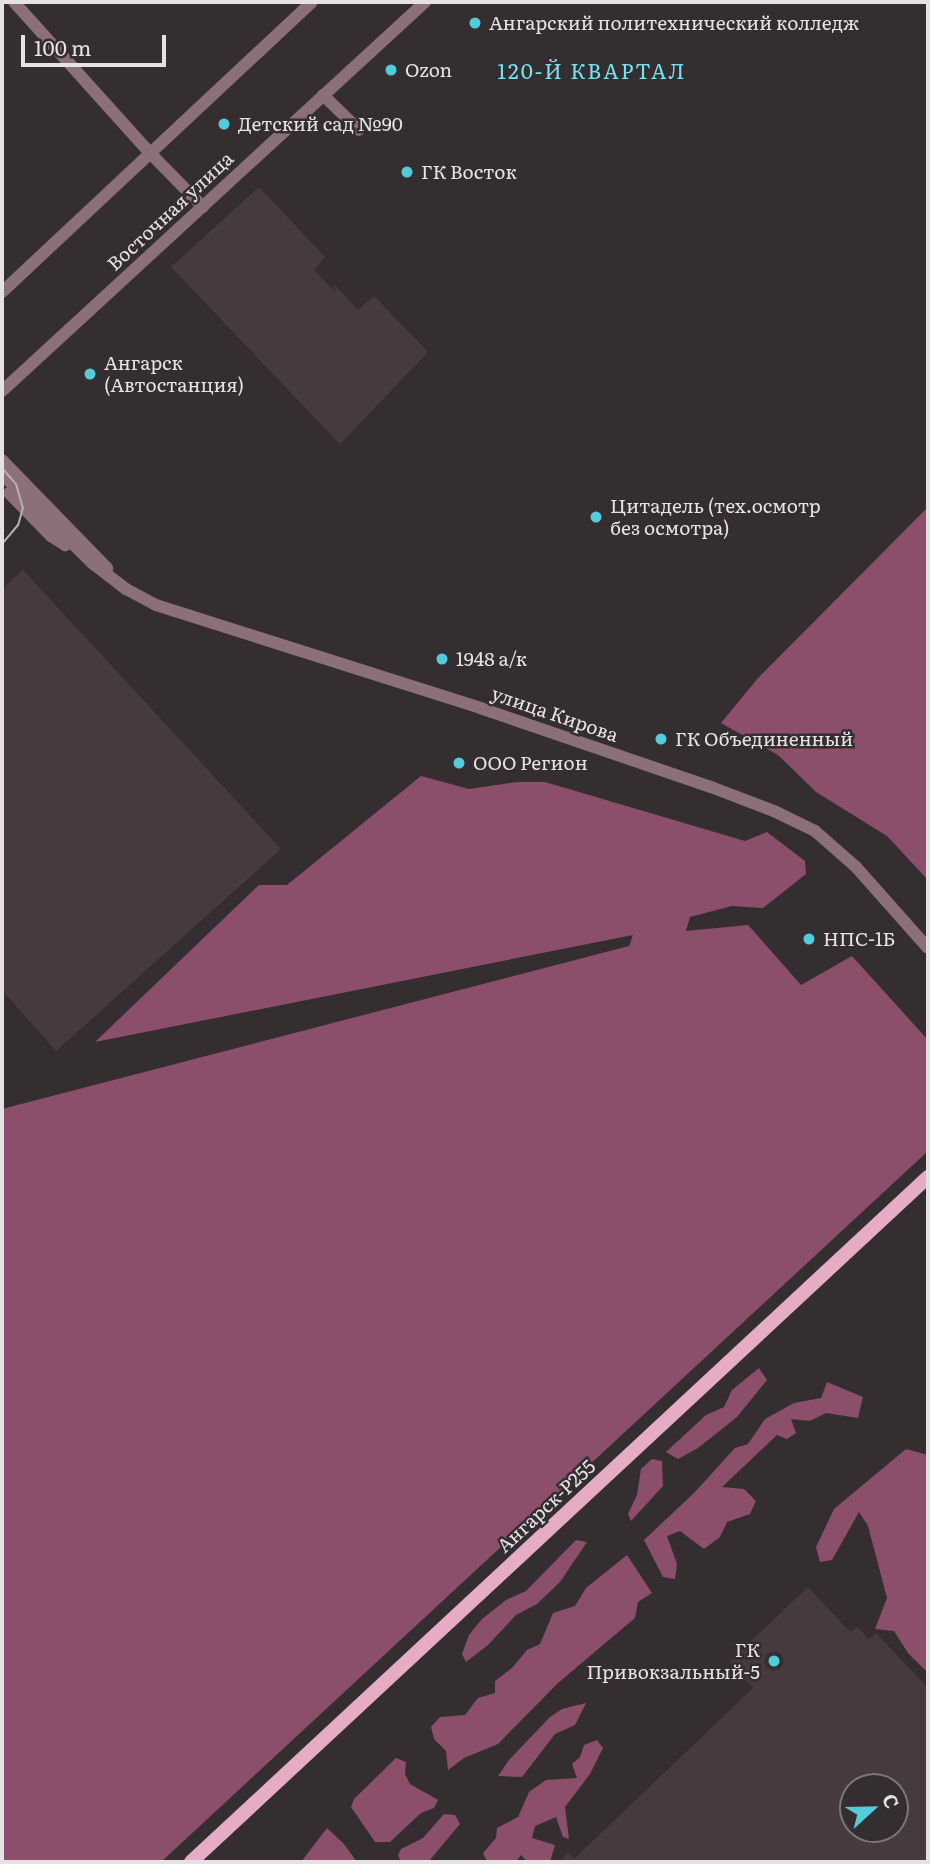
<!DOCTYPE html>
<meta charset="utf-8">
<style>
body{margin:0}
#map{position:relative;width:930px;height:1864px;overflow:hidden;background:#352e31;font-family:Literata,serif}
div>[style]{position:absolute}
.built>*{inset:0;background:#463a3f}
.forest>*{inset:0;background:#8b4e6b}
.minor>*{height:12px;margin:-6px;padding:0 6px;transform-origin:6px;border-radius:6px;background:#8b6f7b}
.major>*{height:14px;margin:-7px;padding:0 7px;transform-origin:7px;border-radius:7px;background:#e6acc5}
.tram>*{height:2px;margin:-1px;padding:0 1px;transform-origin:1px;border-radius:1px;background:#b5b0b3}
.dots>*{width:19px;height:19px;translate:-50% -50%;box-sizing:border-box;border:4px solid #352e31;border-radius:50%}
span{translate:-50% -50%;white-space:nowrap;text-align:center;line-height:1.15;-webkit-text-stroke:5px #352e31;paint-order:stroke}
.poi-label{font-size:19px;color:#e6e2e4}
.left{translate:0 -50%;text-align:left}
.right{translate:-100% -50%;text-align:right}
.street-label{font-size:19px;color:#e6e2e4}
.neighbourhood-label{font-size:21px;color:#77e1ef;letter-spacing:2px}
.frame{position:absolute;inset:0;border:4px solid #e6e2e4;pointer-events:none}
.north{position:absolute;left:839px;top:1773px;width:70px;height:70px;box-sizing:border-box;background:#352e31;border:2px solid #7c7679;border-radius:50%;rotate:68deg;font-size:19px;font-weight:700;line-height:28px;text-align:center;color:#e6e2e4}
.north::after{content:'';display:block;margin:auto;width:24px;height:32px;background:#52cbda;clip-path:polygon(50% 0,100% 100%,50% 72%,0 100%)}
.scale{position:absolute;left:21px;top:35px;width:145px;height:32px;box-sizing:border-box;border:4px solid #e6e2e4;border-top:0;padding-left:9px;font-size:21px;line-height:24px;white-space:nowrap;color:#e6e2e4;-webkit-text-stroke:5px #352e31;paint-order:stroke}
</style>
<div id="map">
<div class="built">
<div style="clip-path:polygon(259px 187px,325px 257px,314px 270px,335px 292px,334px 284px,358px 310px,374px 296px,428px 352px,340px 444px,171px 267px)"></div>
<div style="clip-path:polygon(23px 570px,281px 849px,56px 1051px,2px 990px,2px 589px)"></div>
<div style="clip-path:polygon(evenodd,808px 1587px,850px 1632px,857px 1627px,869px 1639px,876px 1633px,928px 1688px,928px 1862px,559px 1862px,568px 1853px,574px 1859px,753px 1688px,729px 1662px,808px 1587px,853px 1787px,895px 1787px,895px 1829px,853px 1829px,853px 1787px)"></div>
</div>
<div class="forest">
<div style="clip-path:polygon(928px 507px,928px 880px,887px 836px,816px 792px,778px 755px,721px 723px,758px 678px)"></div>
<div style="clip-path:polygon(421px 776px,469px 789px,517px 782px,545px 782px,745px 841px,767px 832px,805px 861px,806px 874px,763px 908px,732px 906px,690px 917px,686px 931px,748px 925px,801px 985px,852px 956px,928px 1040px,928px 1151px,161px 1862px,2px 1862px,2px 1109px,629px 946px,633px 935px,95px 1042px,259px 885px,287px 885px)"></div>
<div style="clip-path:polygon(759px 1368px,767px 1380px,737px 1417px,698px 1448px,678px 1459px,666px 1452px,706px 1415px,724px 1407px,732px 1390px)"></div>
<div style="clip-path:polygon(827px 1382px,863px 1397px,858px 1418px,826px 1413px,810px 1421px,791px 1419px,796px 1433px,787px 1439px,777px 1435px,722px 1487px,744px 1489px,756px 1501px,750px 1514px,727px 1522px,720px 1537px,704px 1549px,680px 1531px,667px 1536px,677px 1564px,675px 1579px,663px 1577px,644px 1540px,694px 1493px,735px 1448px,748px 1444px,765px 1419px,794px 1403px,821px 1398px)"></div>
<div style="clip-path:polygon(906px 1449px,928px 1455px,928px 1673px,908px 1653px,894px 1631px,875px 1629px,887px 1598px,868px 1526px,859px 1512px,832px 1560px,820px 1562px,816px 1547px,834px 1509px)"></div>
<div style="clip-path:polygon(652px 1459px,662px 1461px,663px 1486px,631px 1521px,628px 1514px,637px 1495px,641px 1469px)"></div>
<div style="clip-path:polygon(576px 1540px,587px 1542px,560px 1582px,537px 1604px,516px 1615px,488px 1645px,466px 1662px,462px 1654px,469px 1635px,482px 1619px,506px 1600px,526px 1591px)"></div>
<div style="clip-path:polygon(627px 1555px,652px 1593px,638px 1602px,635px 1618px,558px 1683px,498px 1744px,464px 1758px,448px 1770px,446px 1751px,434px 1739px,431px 1727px,440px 1717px,465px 1715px,478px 1698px,495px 1693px,495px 1681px,512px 1668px,527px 1650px,540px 1644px,553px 1613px,575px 1606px,586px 1588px)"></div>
<div style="clip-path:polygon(586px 1703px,575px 1725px,555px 1734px,522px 1777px,498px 1776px,509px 1760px,550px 1717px,562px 1709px)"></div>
<div style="clip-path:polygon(597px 1740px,603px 1748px,590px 1774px,565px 1807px,569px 1839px,563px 1837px,556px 1817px,535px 1826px,532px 1838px,555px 1845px,550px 1862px,527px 1862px,521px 1855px,516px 1862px,487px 1862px,483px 1853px,496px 1838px,497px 1828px,518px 1817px,529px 1792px,546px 1780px,577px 1778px,572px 1764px,580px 1757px,584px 1745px)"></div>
<div style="clip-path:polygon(396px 1758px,406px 1762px,405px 1774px,410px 1784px,438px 1800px,434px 1808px,421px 1813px,390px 1842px,375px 1842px,351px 1807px,354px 1799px)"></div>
<div style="clip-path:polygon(444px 1814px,455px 1815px,460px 1824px,429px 1861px,401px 1862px,398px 1855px,401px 1849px,423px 1838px)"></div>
<div style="clip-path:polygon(327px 1828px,344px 1844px,357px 1862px,301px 1862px)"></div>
</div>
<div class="minor">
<div style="left:14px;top:2px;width:202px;rotate:48deg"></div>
<div style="left:149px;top:152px;width:77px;rotate:45.5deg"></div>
<div style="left:323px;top:95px;width:50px;rotate:44.2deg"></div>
<div style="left:2px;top:292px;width:424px;rotate:-43.1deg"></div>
<div style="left:2px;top:391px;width:575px;rotate:-42.6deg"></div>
<div style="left:2px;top:460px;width:151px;rotate:45.8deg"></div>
<div style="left:2px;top:474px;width:127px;rotate:44.7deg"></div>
<div style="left:92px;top:563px;width:43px;rotate:37.4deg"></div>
<div style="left:126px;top:589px;width:34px;rotate:28deg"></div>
<div style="left:156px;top:605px;width:340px;rotate:17.6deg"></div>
<div style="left:480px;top:708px;width:244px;rotate:18.9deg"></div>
<div style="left:711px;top:787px;width:67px;rotate:20.9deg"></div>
<div style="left:774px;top:811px;width:46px;rotate:26deg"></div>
<div style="left:815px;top:831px;width:55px;rotate:41.3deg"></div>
<div style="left:856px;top:867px;width:108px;rotate:48.4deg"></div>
<div style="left:9px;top:493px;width:60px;rotate:45.7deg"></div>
<div style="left:51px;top:536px;width:17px;rotate:33deg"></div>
</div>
<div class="major">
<div style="left:191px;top:1862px;width:1006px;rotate:-42.91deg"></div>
</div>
<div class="tram">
<div style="left:2px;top:468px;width:21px;rotate:49deg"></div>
<div style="left:16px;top:484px;width:25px;rotate:74deg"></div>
<div style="left:23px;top:508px;width:18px;rotate:106deg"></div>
<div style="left:18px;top:525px;width:25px;rotate:130deg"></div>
</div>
<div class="dots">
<div style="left:475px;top:23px;background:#52cbda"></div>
<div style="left:391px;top:70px;background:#52cbda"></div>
<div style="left:224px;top:124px;background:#52cbda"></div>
<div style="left:407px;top:172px;background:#52cbda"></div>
<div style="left:90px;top:374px;background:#52cbda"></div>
<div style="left:596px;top:517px;background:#52cbda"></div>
<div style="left:442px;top:659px;background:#52cbda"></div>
<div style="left:661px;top:739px;background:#52cbda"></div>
<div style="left:459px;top:763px;background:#52cbda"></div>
<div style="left:809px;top:939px;background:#52cbda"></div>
<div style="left:774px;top:1661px;background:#52cbda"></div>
</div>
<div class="poi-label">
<span class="left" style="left:489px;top:23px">Ангарский политехнический колледж</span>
<span class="left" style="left:405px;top:70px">Ozon</span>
<span class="left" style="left:238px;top:124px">Детский сад №90</span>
<span class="left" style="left:421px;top:172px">ГК Восток</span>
<span class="left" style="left:104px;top:374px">Ангарск<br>(Автостанция)</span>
<span class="left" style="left:610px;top:517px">Цитадель (тех.осмотр<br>без осмотра)</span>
<span class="left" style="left:456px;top:659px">1948 а/к</span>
<span class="left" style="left:675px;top:739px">ГК Объединенный</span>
<span class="left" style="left:473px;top:763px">ООО Регион</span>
<span class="left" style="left:823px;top:939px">НПС-1Б</span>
<span class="right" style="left:760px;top:1661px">ГК<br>Привокзальный-5</span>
</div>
<div class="street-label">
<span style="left:170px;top:211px;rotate:-43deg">Восточная улица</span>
<span style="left:555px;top:714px;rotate:19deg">улица Кирова</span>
<span style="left:546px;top:1506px;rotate:-43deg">Ангарск-Р255</span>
</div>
<div class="neighbourhood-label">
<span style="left:592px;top:70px">120-Й КВАРТАЛ</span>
</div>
<div class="frame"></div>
<div class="north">С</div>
<div class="scale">100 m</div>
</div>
